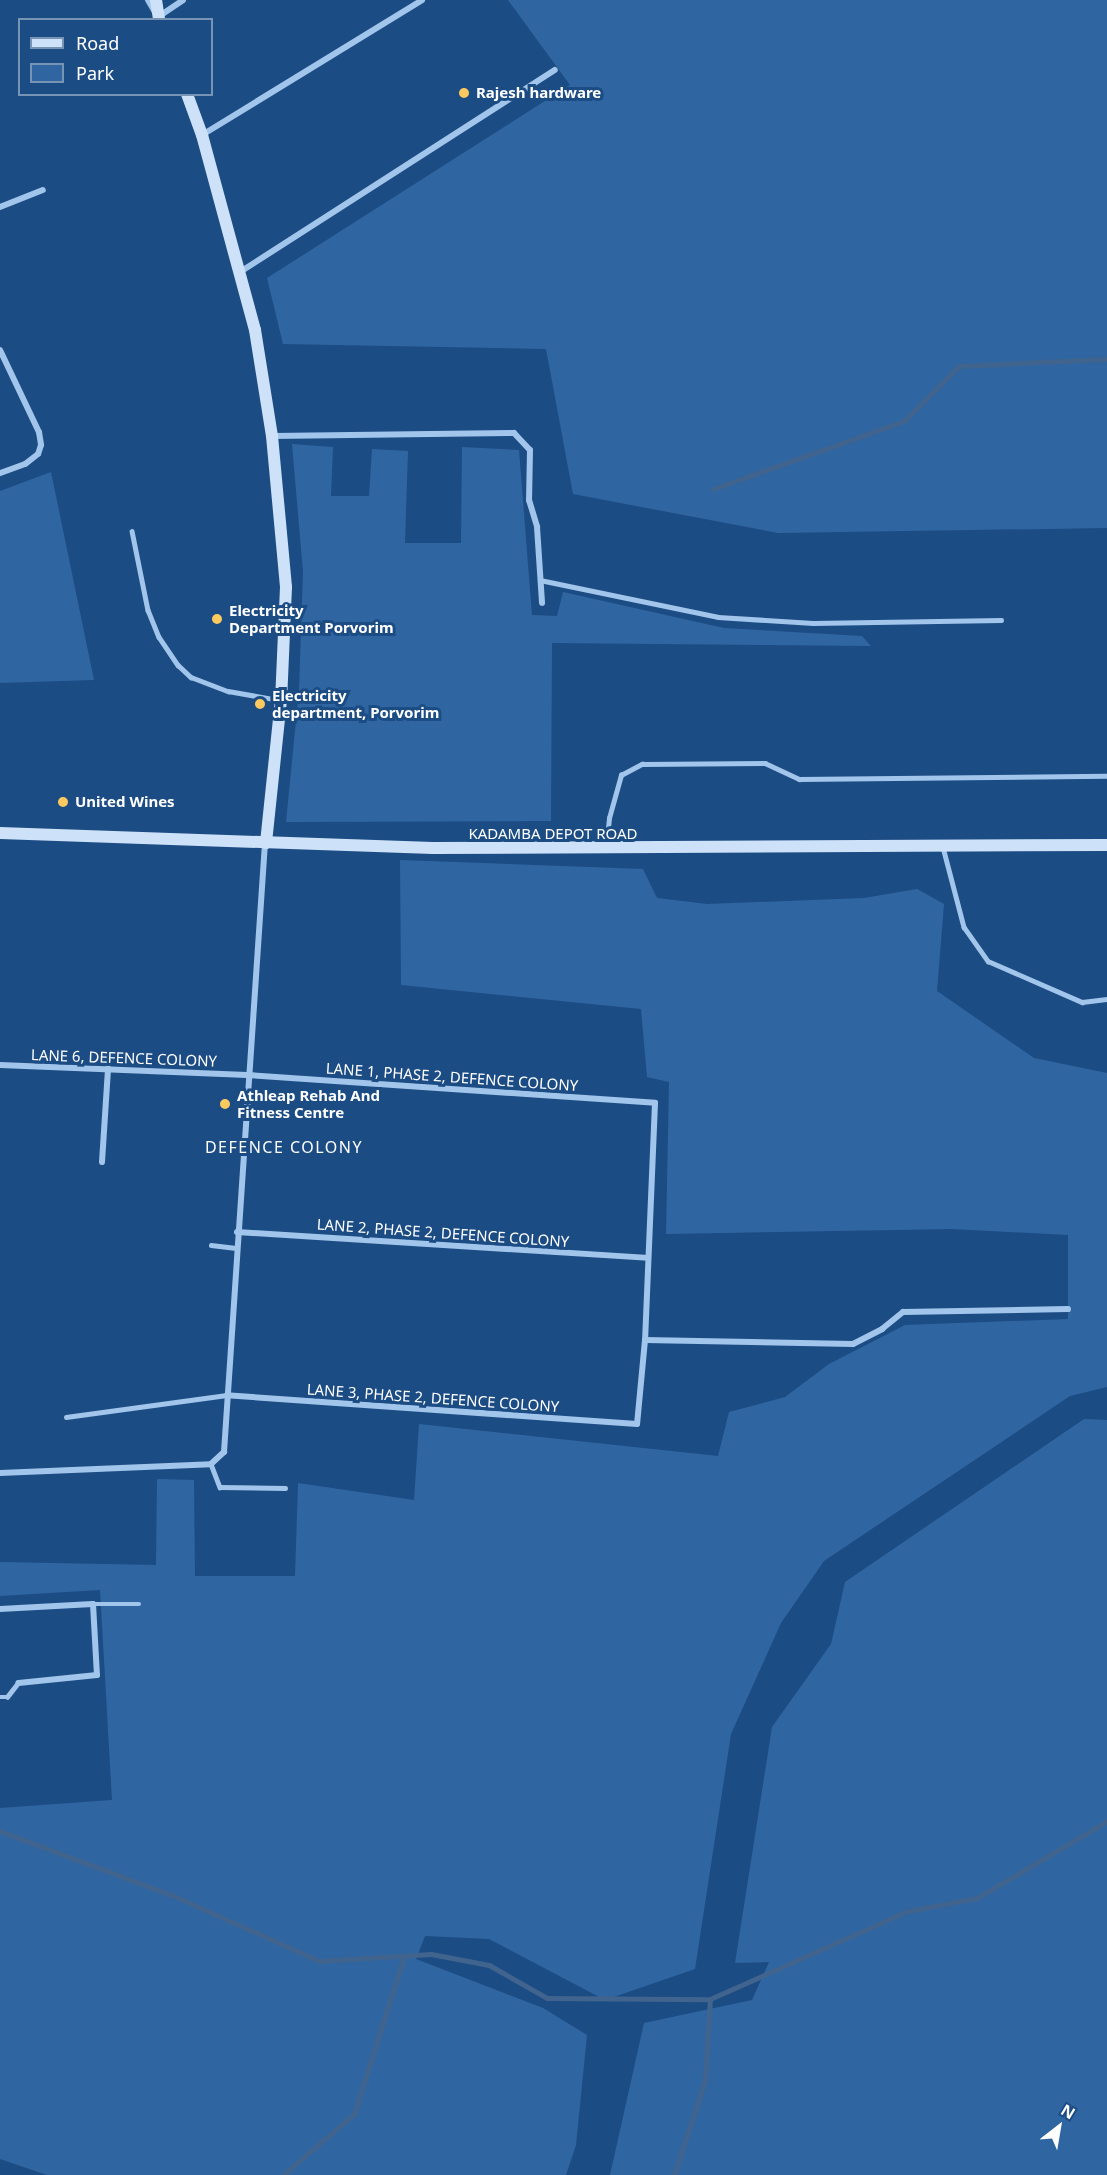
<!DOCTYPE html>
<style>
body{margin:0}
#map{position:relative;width:1107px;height:2175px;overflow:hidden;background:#1c4c84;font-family:"Noto Sans",sans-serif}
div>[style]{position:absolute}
.green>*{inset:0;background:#2f66a2}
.stream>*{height:5px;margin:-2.5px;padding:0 2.5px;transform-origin:2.5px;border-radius:2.5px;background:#40648d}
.lane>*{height:4.5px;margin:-2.25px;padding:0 2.25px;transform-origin:2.25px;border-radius:2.25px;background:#a1c5eb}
.street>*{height:6px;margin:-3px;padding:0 3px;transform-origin:3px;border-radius:3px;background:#a1c5eb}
.secondary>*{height:12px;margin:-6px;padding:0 6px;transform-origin:6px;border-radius:6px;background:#cde1f8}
.dots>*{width:16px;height:16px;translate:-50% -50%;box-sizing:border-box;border:3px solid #1c4c84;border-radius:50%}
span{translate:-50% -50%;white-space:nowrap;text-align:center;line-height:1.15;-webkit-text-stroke:6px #1c4c84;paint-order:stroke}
.poi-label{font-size:15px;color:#fff;font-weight:700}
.left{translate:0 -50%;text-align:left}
.street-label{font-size:15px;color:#fff}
.neighbourhood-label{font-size:16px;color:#fff;letter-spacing:1.5px}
.legend{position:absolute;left:18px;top:18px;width:195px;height:78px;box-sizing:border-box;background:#1c4c84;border:2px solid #7794b5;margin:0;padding:8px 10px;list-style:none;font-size:18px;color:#fff}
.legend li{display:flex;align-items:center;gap:12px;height:30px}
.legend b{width:30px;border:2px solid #7794b5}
.north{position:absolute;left:1029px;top:2097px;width:60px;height:60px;-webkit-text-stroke:4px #1c4c84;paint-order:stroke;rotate:31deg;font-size:16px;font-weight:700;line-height:24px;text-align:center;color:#fff}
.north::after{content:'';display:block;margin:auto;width:21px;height:27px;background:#fff;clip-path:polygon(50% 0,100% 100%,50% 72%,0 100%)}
</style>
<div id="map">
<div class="green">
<div style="clip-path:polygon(508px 0,1107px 0,1107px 528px,778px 533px,573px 494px,546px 349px,283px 344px,267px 278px,570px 85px)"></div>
<div style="clip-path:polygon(292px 444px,333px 447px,331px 496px,369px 496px,372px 449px,408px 451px,405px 543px,461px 543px,462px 447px,519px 450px,532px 615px,557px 616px,563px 592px,724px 628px,862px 636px,871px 646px,552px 643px,551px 821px,286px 822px,299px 690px,303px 572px)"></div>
<div style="clip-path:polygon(51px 472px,94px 680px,0 683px,0 491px)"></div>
<div style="clip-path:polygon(400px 860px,643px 869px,657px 898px,707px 904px,864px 898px,917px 889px,944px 904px,937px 991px,1034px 1058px,1107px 1073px,1107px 1387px,1070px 1396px,824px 1561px,781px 1623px,731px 1734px,695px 1969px,605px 2000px,489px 1939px,425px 1936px,416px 1959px,543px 2008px,587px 2035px,576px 2145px,566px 2175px,47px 2175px,0 2159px,0 1808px,112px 1800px,100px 1590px,0 1596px,0 1562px,156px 1565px,157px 1479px,194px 1480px,195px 1576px,295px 1576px,298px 1483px,414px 1500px,419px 1424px,718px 1456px,729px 1412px,785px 1397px,829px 1364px,905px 1325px,1068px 1319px,1068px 1235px,952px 1229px,666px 1234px,669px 1082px,647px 1077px,641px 1009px,401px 985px)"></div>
<div style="clip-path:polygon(1084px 1419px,1107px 1420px,1107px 2175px,610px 2175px,644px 2023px,752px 2000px,769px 1962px,735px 1963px,772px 1727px,831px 1644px,845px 1582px)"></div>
</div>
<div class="stream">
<div style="left:713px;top:489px;width:203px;rotate:-19.6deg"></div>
<div style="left:904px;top:421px;width:78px;rotate:-45deg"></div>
<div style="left:959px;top:366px;width:148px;rotate:-2.7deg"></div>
<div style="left:0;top:1831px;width:186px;rotate:20.5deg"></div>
<div style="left:174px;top:1896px;width:159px;rotate:24.1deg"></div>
<div style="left:319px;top:1961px;width:112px;rotate:-3.6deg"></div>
<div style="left:431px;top:1954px;width:59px;rotate:10.7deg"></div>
<div style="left:489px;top:1965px;width:67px;rotate:29.6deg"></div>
<div style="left:547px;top:1998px;width:163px;rotate:0.4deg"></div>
<div style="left:710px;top:1999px;width:217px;rotate:-24deg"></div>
<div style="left:908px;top:1911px;width:70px;rotate:-10.7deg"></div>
<div style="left:977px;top:1898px;width:151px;rotate:-30.6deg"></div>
<div style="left:283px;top:2175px;width:94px;rotate:-40.7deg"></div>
<div style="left:354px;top:2114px;width:166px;rotate:-72.4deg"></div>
<div style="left:674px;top:2175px;width:100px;rotate:-71.9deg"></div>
<div style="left:705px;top:2080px;width:81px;rotate:-86.5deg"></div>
</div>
<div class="lane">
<div style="left:132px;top:531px;width:81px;rotate:78.6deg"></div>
<div style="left:148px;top:610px;width:29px;rotate:68deg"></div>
<div style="left:159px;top:637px;width:34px;rotate:56deg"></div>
<div style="left:178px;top:665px;width:18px;rotate:43deg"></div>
<div style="left:191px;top:677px;width:40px;rotate:21deg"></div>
<div style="left:228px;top:691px;width:52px;rotate:10deg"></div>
<div style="left:540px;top:580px;width:182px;rotate:11.7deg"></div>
<div style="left:718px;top:617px;width:95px;rotate:3.6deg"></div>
<div style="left:813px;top:623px;width:188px;rotate:-0.9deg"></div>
<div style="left:606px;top:847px;width:29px;rotate:-84deg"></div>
<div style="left:609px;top:818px;width:45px;rotate:-74.4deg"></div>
<div style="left:621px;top:775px;width:24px;rotate:-28deg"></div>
<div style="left:642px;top:764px;width:123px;rotate:-0.5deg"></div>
<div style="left:765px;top:763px;width:38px;rotate:25deg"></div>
<div style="left:799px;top:779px;width:308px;rotate:-0.6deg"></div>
<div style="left:943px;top:847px;width:83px;rotate:75.3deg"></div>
<div style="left:964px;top:927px;width:42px;rotate:54.8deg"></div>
<div style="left:988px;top:961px;width:103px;rotate:23.6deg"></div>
<div style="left:1082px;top:1002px;width:25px;rotate:-7deg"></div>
<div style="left:211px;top:1245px;width:25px;rotate:7deg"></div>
<div style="left:66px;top:1417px;width:162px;rotate:-7.8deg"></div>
<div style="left:211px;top:1464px;width:25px;rotate:69deg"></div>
<div style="left:220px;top:1487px;width:65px;rotate:0.9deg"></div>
<div style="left:93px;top:1604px;width:46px"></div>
<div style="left:0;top:1697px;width:7px"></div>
<div style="left:7px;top:1697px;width:18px;rotate:-52deg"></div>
</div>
<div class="street">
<div style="left:148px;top:0;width:20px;rotate:60deg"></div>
<div style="left:158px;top:17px;width:30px;rotate:-34deg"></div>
<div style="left:202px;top:135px;width:258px;rotate:-31.5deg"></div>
<div style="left:0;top:207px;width:46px;rotate:-21.6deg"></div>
<div style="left:240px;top:272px;width:374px;rotate:-32.7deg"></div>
<div style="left:0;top:350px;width:91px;rotate:64.6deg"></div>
<div style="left:39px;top:432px;width:13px;rotate:81deg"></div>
<div style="left:41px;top:445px;width:9px;rotate:108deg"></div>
<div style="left:38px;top:454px;width:16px;rotate:142deg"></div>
<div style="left:25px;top:464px;width:27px;rotate:160deg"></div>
<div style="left:272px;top:436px;width:242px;rotate:-0.7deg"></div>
<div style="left:514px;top:433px;width:23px;rotate:47deg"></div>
<div style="left:530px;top:450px;width:50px;rotate:91.1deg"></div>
<div style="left:529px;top:500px;width:28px;rotate:73deg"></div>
<div style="left:537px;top:527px;width:76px;rotate:86.2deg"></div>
<div style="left:0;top:1065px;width:247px;rotate:2.3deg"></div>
<div style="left:247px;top:1075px;width:409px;rotate:3.9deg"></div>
<div style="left:655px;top:1103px;width:237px;rotate:92.4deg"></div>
<div style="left:645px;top:1340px;width:84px;rotate:95.4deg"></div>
<div style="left:637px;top:1424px;width:411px;rotate:-176deg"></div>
<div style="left:102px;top:1162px;width:94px;rotate:-86.3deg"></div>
<div style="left:237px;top:1232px;width:412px;rotate:3.6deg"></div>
<div style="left:645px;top:1340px;width:208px;rotate:1.1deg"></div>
<div style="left:853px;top:1344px;width:33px;rotate:-27deg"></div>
<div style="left:882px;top:1329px;width:27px;rotate:-39deg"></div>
<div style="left:903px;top:1312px;width:165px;rotate:-1deg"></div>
<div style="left:0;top:1473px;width:211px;rotate:-2.4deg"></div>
<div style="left:211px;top:1464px;width:18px;rotate:-43deg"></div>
<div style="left:224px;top:1452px;width:610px;rotate:-86.15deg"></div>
<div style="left:0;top:1609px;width:93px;rotate:-3.1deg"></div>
<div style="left:93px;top:1604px;width:71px;rotate:86.8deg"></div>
<div style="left:97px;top:1675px;width:79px;rotate:174.2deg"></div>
</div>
<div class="secondary">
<div style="left:156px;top:0;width:20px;rotate:81deg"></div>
<div style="left:187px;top:94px;width:44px;rotate:69.9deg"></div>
<div style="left:202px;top:135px;width:202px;rotate:74.8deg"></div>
<div style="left:255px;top:330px;width:107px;rotate:80.9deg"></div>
<div style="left:272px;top:436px;width:152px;rotate:84.7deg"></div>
<div style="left:286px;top:587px;width:113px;rotate:92.5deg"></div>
<div style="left:281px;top:700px;width:144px;rotate:96deg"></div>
<div style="left:0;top:833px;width:433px;rotate:2deg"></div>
<div style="left:433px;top:848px;width:674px;rotate:-0.26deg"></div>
</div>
<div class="dots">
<div style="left:464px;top:93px;background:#fcca5e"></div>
<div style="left:217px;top:619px;background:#fcca5e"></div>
<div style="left:260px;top:704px;background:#fcca5e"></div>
<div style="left:63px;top:802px;background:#fcca5e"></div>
<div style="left:225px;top:1104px;background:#fcca5e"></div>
</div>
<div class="poi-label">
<span class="left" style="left:476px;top:93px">Rajesh hardware</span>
<span class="left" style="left:229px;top:619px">Electricity<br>Department Porvorim</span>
<span class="left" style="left:272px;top:704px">Electricity<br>department, Porvorim</span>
<span class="left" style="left:75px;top:802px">United Wines</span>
<span class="left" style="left:237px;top:1104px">Athleap Rehab And<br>Fitness Centre</span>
</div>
<div class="street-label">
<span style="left:553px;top:834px">KADAMBA DEPOT ROAD</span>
<span style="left:124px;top:1058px;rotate:2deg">LANE 6, DEFENCE COLONY</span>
<span style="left:452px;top:1077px;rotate:4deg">LANE 1, PHASE 2, DEFENCE COLONY</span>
<span style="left:443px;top:1233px;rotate:4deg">LANE 2, PHASE 2, DEFENCE COLONY</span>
<span style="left:433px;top:1398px;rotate:4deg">LANE 3, PHASE 2, DEFENCE COLONY</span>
</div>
<div class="neighbourhood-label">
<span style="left:284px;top:1147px">DEFENCE COLONY</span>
</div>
<ul class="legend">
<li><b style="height:8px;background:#cde1f8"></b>Road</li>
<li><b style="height:16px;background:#2f66a2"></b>Park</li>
</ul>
<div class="north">N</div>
</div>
